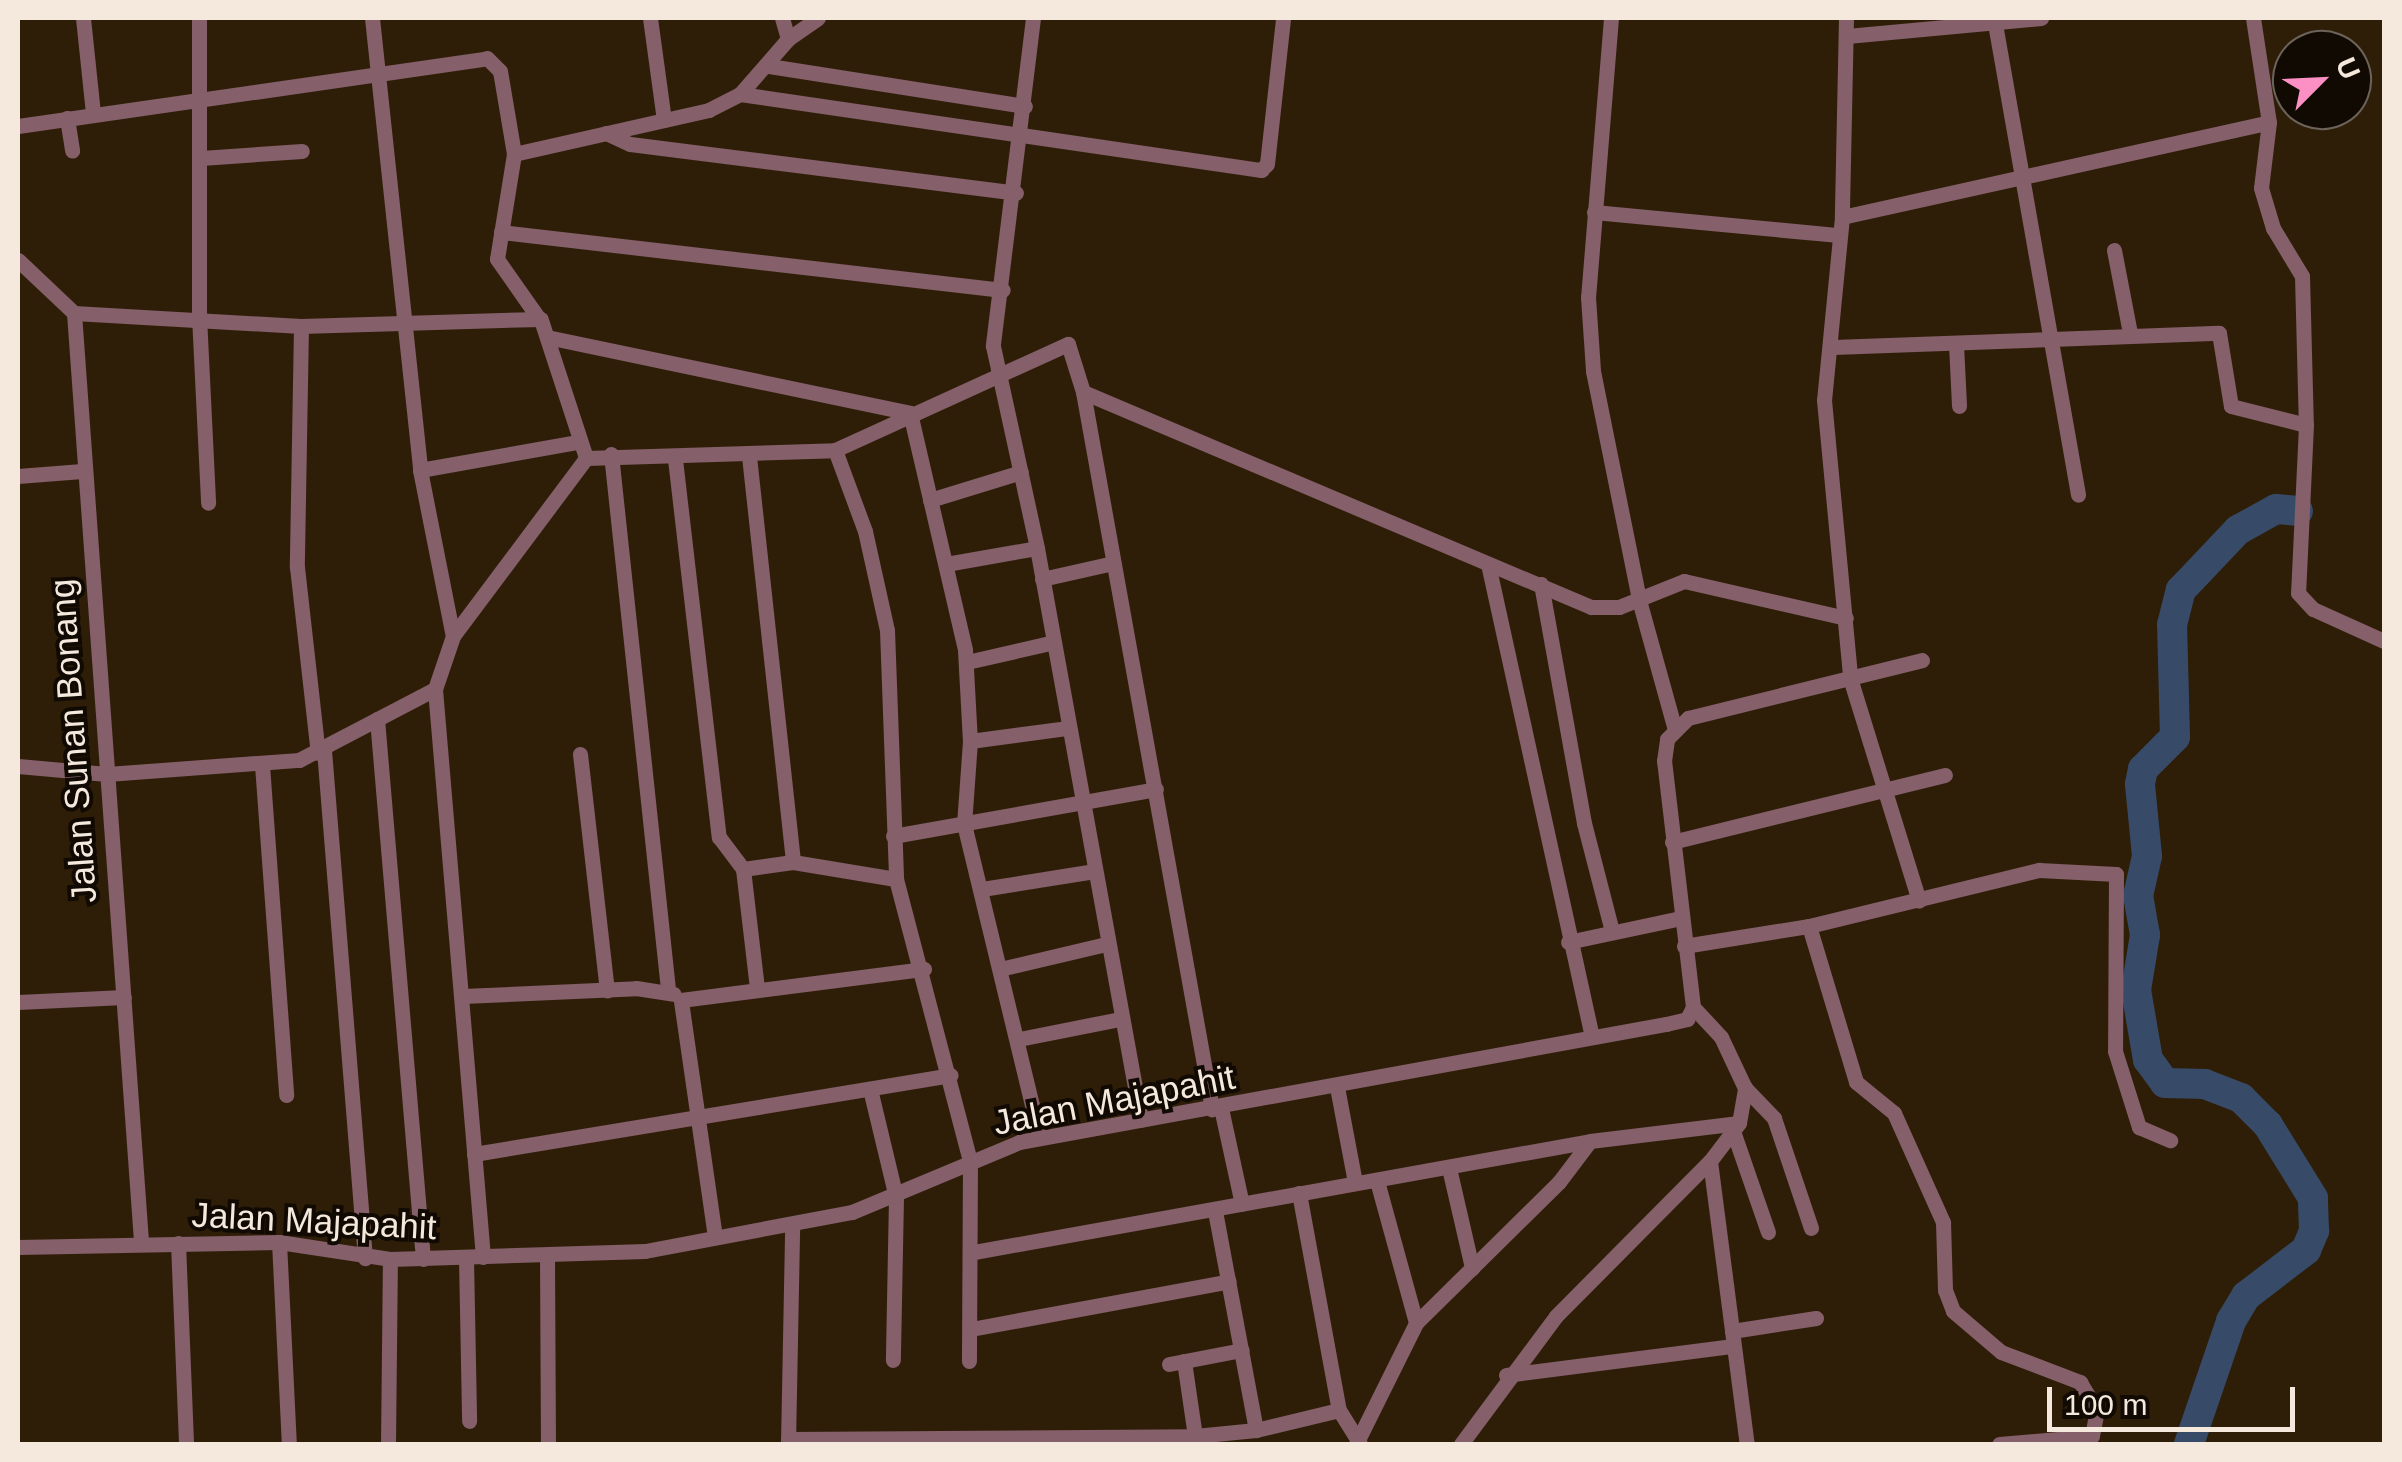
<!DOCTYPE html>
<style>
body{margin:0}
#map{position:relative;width:2402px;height:1462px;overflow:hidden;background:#2e1e08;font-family:Helvetica,sans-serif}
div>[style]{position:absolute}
.river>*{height:30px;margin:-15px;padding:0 15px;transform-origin:15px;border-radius:15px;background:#374b69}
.minor>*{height:15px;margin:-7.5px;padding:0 7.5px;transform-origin:7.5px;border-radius:7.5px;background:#855f69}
span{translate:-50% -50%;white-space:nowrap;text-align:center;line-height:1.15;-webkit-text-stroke:8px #110a03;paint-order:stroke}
.street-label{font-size:35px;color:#f4e9dc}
.frame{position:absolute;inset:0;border:20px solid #f4e9dc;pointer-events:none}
.north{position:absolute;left:2272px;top:30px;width:100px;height:100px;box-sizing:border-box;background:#110a03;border:2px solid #6c635a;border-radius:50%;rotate:66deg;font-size:28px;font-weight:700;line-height:40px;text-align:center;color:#f4e9dc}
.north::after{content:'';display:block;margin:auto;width:35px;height:45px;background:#fc8fc3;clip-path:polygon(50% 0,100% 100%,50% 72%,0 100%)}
.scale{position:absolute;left:2047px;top:1387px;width:248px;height:45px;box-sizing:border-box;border:5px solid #f4e9dc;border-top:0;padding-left:12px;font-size:30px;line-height:35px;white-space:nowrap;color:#f4e9dc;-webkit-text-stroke:8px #110a03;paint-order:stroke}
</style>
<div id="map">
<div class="river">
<div style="left:2189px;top:1444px;width:130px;rotate:-71.1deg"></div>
<div style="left:2231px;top:1321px;width:29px;rotate:-59deg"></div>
<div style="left:2246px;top:1296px;width:76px;rotate:-37.5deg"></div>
<div style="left:2306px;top:1250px;width:21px;rotate:-67deg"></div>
<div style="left:2314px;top:1231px;width:33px;rotate:-92deg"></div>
<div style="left:2313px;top:1198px;width:86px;rotate:-121.7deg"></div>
<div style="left:2268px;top:1125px;width:38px;rotate:-135deg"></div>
<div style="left:2241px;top:1098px;width:39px;rotate:-159deg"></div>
<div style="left:2205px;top:1084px;width:40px;rotate:-178.6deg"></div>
<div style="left:2165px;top:1083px;width:29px;rotate:-126deg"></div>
<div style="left:2148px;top:1060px;width:71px;rotate:-99.7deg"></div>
<div style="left:2136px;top:990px;width:56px;rotate:-80.7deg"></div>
<div style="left:2145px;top:935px;width:40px;rotate:-100deg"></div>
<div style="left:2138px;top:896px;width:41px;rotate:-77.3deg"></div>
<div style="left:2147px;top:856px;width:72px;rotate:-95.6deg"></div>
<div style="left:2140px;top:784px;width:15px;rotate:-79deg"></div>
<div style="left:2143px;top:769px;width:45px;rotate:-45deg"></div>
<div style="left:2175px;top:737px;width:112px;rotate:-91.5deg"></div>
<div style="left:2172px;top:625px;width:36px;rotate:-76deg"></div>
<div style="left:2181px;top:590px;width:83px;rotate:-46.5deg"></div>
<div style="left:2238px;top:530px;width:43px;rotate:-28.9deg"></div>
<div style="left:2276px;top:509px;width:22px;rotate:5deg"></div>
</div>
<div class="minor">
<div style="left:83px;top:18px;width:96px;rotate:84deg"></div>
<div style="left:199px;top:18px;width:298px;rotate:90deg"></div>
<div style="left:199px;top:316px;width:187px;rotate:87.2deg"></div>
<div style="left:372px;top:18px;width:455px;rotate:83.9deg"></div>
<div style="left:420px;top:470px;width:169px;rotate:78.8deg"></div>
<div style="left:650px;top:18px;width:103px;rotate:82.2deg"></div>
<div style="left:782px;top:18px;width:22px;rotate:74deg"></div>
<div style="left:818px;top:18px;width:37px;rotate:145deg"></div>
<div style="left:788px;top:39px;width:73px;rotate:131.1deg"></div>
<div style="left:740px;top:94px;width:35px;rotate:153deg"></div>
<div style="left:709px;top:110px;width:200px;rotate:167.3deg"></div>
<div style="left:514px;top:154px;width:106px;rotate:99.2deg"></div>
<div style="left:497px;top:259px;width:78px;rotate:54.9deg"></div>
<div style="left:542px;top:323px;width:142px;rotate:71.9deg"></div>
<div style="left:586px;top:458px;width:249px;rotate:-1.8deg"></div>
<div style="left:835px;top:450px;width:256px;rotate:-24.5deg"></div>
<div style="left:1068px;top:344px;width:50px;rotate:72.6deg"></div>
<div style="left:1083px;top:392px;width:552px;rotate:22.94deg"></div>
<div style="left:1591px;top:607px;width:28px"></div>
<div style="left:1619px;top:607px;width:70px;rotate:-21.8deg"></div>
<div style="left:1684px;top:581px;width:166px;rotate:12.9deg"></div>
<div style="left:1033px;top:18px;width:330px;rotate:97deg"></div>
<div style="left:993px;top:346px;width:207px;rotate:77.7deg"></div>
<div style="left:1037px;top:548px;width:581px;rotate:79.7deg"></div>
<div style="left:1611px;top:18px;width:280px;rotate:94.7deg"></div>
<div style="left:1588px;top:297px;width:74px;rotate:86.1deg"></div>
<div style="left:1593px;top:371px;width:234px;rotate:78.6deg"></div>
<div style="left:1639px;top:600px;width:131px;rotate:74.5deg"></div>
<div style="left:1846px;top:18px;width:199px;rotate:91.2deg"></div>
<div style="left:1842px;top:217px;width:184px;rotate:95.6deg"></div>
<div style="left:1824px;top:400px;width:274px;rotate:84.6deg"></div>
<div style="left:1994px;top:18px;width:484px;rotate:80deg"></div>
<div style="left:2253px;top:18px;width:105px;rotate:81.3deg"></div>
<div style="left:1847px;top:36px;width:195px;rotate:-5.3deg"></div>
<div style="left:769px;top:66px;width:259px;rotate:8.9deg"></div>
<div style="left:740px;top:94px;width:527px;rotate:8.3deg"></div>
<div style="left:1261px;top:170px;width:8px;rotate:-45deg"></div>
<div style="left:1267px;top:164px;width:147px;rotate:-83.7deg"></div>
<div style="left:67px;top:118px;width:33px;rotate:81deg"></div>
<div style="left:18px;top:126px;width:474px;rotate:-8.2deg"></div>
<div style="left:487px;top:58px;width:18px;rotate:45deg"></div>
<div style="left:500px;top:71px;width:84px;rotate:80.4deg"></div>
<div style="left:606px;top:133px;width:26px;rotate:25deg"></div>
<div style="left:630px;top:144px;width:389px;rotate:7.2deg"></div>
<div style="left:201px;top:158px;width:101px;rotate:-4deg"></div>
<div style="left:1594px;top:212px;width:246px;rotate:5.4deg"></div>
<div style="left:1842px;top:217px;width:437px;rotate:-12.5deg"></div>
<div style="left:2269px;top:122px;width:66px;rotate:96.9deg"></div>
<div style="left:2261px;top:188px;width:42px;rotate:73.3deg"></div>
<div style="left:2273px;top:228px;width:56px;rotate:58.9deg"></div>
<div style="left:2302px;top:276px;width:149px;rotate:88.5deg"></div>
<div style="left:501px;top:232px;width:505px;rotate:6.59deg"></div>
<div style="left:2114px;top:250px;width:85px;rotate:79.1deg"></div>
<div style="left:18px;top:260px;width:77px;rotate:43.4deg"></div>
<div style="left:74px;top:313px;width:931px;rotate:85.87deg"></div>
<div style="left:74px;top:313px;width:227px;rotate:3.3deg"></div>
<div style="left:301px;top:326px;width:240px;rotate:-1.7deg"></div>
<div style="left:301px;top:326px;width:241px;rotate:91deg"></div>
<div style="left:297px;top:567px;width:187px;rotate:83.6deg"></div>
<div style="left:547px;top:337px;width:371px;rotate:11.8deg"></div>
<div style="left:910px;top:413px;width:243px;rotate:76.9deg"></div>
<div style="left:965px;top:650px;width:91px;rotate:86.9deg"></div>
<div style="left:970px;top:741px;width:83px;rotate:94.1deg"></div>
<div style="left:964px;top:824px;width:323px;rotate:76.4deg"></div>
<div style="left:1956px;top:344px;width:62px;rotate:87.2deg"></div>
<div style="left:1833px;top:347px;width:386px;rotate:-2.1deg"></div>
<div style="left:2219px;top:333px;width:74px;rotate:80.7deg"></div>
<div style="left:2231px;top:406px;width:77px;rotate:14.2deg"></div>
<div style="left:2306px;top:425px;width:168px;rotate:92.7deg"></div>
<div style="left:2298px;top:593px;width:22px;rotate:47deg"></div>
<div style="left:2313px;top:609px;width:78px;rotate:24.3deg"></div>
<div style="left:1083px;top:392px;width:729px;rotate:79.8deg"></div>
<div style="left:835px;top:450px;width:86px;rotate:69.7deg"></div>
<div style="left:865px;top:531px;width:101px;rotate:77.5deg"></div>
<div style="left:887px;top:630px;width:249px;rotate:87.9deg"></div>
<div style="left:896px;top:879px;width:293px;rotate:75.3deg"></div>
<div style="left:970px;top:1162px;width:199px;rotate:90.3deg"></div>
<div style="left:611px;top:454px;width:538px;rotate:83.92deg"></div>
<div style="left:749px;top:456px;width:408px;rotate:83.8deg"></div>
<div style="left:675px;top:459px;width:381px;rotate:83.4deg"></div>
<div style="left:719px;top:837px;width:40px;rotate:53deg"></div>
<div style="left:743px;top:869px;width:50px;rotate:-8deg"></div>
<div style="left:793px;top:862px;width:104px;rotate:9.4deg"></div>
<div style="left:420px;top:470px;width:159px;rotate:-10.1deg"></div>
<div style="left:18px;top:476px;width:64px;rotate:-4.5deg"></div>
<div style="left:930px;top:500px;width:95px;rotate:-17.1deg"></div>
<div style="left:946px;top:564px;width:92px;rotate:-10deg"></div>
<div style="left:1488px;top:564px;width:483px;rotate:77.6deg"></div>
<div style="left:1042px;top:579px;width:73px;rotate:-12.7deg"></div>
<div style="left:1541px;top:584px;width:243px;rotate:79.8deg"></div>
<div style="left:1584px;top:823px;width:112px;rotate:75.5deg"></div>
<div style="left:967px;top:662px;width:89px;rotate:-12.9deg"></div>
<div style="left:1850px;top:678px;width:233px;rotate:72.8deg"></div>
<div style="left:377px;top:719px;width:542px;rotate:85.13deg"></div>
<div style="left:970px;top:741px;width:99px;rotate:-7.6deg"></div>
<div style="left:324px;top:750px;width:510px;rotate:85.39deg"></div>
<div style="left:580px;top:754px;width:238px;rotate:83.5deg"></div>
<div style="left:262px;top:765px;width:331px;rotate:85.8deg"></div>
<div style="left:18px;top:766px;width:89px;rotate:5.1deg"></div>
<div style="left:107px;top:774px;width:193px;rotate:-4.2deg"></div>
<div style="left:299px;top:760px;width:153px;rotate:-27.6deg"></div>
<div style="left:893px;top:836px;width:267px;rotate:-10.1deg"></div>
<div style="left:1672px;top:842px;width:281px;rotate:-13.8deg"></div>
<div style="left:743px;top:869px;width:121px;rotate:83.3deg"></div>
<div style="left:982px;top:889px;width:114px;rotate:-9.1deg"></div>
<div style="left:1809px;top:926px;width:163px;rotate:73.2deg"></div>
<div style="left:1856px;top:1082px;width:49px;rotate:39.2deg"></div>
<div style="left:1894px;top:1113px;width:120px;rotate:65.8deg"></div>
<div style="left:1943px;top:1222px;width:68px;rotate:88.3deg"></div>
<div style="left:1945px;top:1290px;width:22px;rotate:69deg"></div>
<div style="left:1953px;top:1311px;width:63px;rotate:40.5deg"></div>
<div style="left:2001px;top:1352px;width:85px;rotate:20.8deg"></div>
<div style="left:2080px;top:1382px;width:33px;rotate:59deg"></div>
<div style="left:2097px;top:1410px;width:26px;rotate:101deg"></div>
<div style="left:2092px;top:1436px;width:93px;rotate:175.1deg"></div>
<div style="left:1568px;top:942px;width:116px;rotate:-12deg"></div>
<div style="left:1684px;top:946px;width:127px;rotate:-9.1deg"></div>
<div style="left:1809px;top:926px;width:237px;rotate:-13.7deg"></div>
<div style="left:2039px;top:870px;width:77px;rotate:3deg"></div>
<div style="left:2116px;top:874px;width:177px;rotate:90.3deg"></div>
<div style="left:2115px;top:1051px;width:80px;rotate:72.5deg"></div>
<div style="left:2139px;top:1127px;width:34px;rotate:23deg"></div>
<div style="left:1000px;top:969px;width:109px;rotate:-13.3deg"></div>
<div style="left:463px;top:996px;width:173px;rotate:-2.6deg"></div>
<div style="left:636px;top:988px;width:38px;rotate:9deg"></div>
<div style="left:18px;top:1002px;width:106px;rotate:-2.7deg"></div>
<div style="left:1019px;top:1039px;width:103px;rotate:-11.2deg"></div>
<div style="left:1337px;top:1087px;width:97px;rotate:79.3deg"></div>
<div style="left:870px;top:1089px;width:111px;rotate:76.5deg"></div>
<div style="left:896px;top:1197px;width:163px;rotate:91.1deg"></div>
<div style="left:1221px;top:1108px;width:98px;rotate:77.7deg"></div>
<div style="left:1739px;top:1123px;width:48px;rotate:127.3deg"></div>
<div style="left:1710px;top:1161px;width:285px;rotate:82.6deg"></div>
<div style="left:1733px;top:1131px;width:107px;rotate:70.9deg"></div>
<div style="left:474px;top:1154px;width:483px;rotate:-9.4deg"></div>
<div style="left:1449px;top:1168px;width:103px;rotate:77deg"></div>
<div style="left:1377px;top:1181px;width:147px;rotate:74.6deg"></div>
<div style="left:1299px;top:1193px;width:221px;rotate:79.6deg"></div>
<div style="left:1215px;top:1211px;width:223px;rotate:79.4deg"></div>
<div style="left:1811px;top:1228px;width:116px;rotate:-108.6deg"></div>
<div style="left:1774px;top:1118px;width:42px;rotate:-134deg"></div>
<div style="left:1745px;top:1088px;width:56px;rotate:-115.2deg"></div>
<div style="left:1721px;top:1037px;width:41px;rotate:-133deg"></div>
<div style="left:1693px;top:1007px;width:248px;rotate:-96.7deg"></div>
<div style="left:1664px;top:761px;width:22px;rotate:-82deg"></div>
<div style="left:1667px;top:739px;width:30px;rotate:-45deg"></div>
<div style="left:1688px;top:718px;width:241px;rotate:-13.9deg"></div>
<div style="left:715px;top:1237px;width:239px;rotate:-98.2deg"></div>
<div style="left:681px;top:1000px;width:245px;rotate:-7.3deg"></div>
<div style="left:279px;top:1242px;width:202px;rotate:87.2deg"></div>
<div style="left:178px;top:1243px;width:201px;rotate:87.7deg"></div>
<div style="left:18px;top:1247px;width:261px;rotate:-1.1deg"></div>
<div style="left:279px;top:1242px;width:112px;rotate:8.7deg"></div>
<div style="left:390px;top:1259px;width:255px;rotate:-1.8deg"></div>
<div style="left:645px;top:1251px;width:211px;rotate:-10.7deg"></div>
<div style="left:852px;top:1212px;width:181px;rotate:-22.7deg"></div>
<div style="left:1019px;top:1142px;width:658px;rotate:-10.34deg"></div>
<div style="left:1666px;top:1024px;width:22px;rotate:-13deg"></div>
<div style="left:1687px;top:1019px;width:13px;rotate:-63deg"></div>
<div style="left:974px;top:1252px;width:626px;rotate:-10.21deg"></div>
<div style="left:1590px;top:1141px;width:150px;rotate:-6.9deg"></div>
<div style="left:1739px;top:1123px;width:36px;rotate:-80deg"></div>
<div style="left:483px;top:1257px;width:570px;rotate:-94.83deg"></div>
<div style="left:435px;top:689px;width:56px;rotate:-71.2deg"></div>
<div style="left:453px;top:636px;width:222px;rotate:-53.2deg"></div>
<div style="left:547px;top:1257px;width:187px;rotate:89.7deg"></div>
<div style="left:466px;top:1258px;width:163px;rotate:88.9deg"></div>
<div style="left:971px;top:1329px;width:262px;rotate:-10.5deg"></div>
<div style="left:1732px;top:1331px;width:85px;rotate:-8.8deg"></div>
<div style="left:1184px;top:1361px;width:76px;rotate:81.7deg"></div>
<div style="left:1169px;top:1364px;width:74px;rotate:-10.9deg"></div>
<div style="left:1506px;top:1375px;width:229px;rotate:-7.3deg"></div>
<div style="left:788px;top:1439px;width:407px;rotate:-0.4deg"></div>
<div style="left:1195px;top:1436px;width:61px;rotate:-5.6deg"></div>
<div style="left:1256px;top:1430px;width:85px;rotate:-13.5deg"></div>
<div style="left:1339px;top:1410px;width:40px;rotate:58deg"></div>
<div style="left:388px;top:1444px;width:185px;rotate:-89.4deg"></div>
<div style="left:788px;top:1444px;width:218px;rotate:-88.9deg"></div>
<div style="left:1356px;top:1444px;width:135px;rotate:-63.6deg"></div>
<div style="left:1416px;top:1323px;width:201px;rotate:-44.6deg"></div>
<div style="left:1559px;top:1182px;width:51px;rotate:-52.9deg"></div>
<div style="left:1461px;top:1444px;width:159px;rotate:-53.4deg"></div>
<div style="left:1556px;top:1316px;width:218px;rotate:-45.2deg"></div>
</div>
<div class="street-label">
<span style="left:73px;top:741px;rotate:-94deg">Jalan Sunan Bonang</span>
<span style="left:1114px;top:1100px;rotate:-11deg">Jalan Majapahit</span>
<span style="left:314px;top:1221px;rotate:3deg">Jalan Majapahit</span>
</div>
<div class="frame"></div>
<div class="north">U</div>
<div class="scale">100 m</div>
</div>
